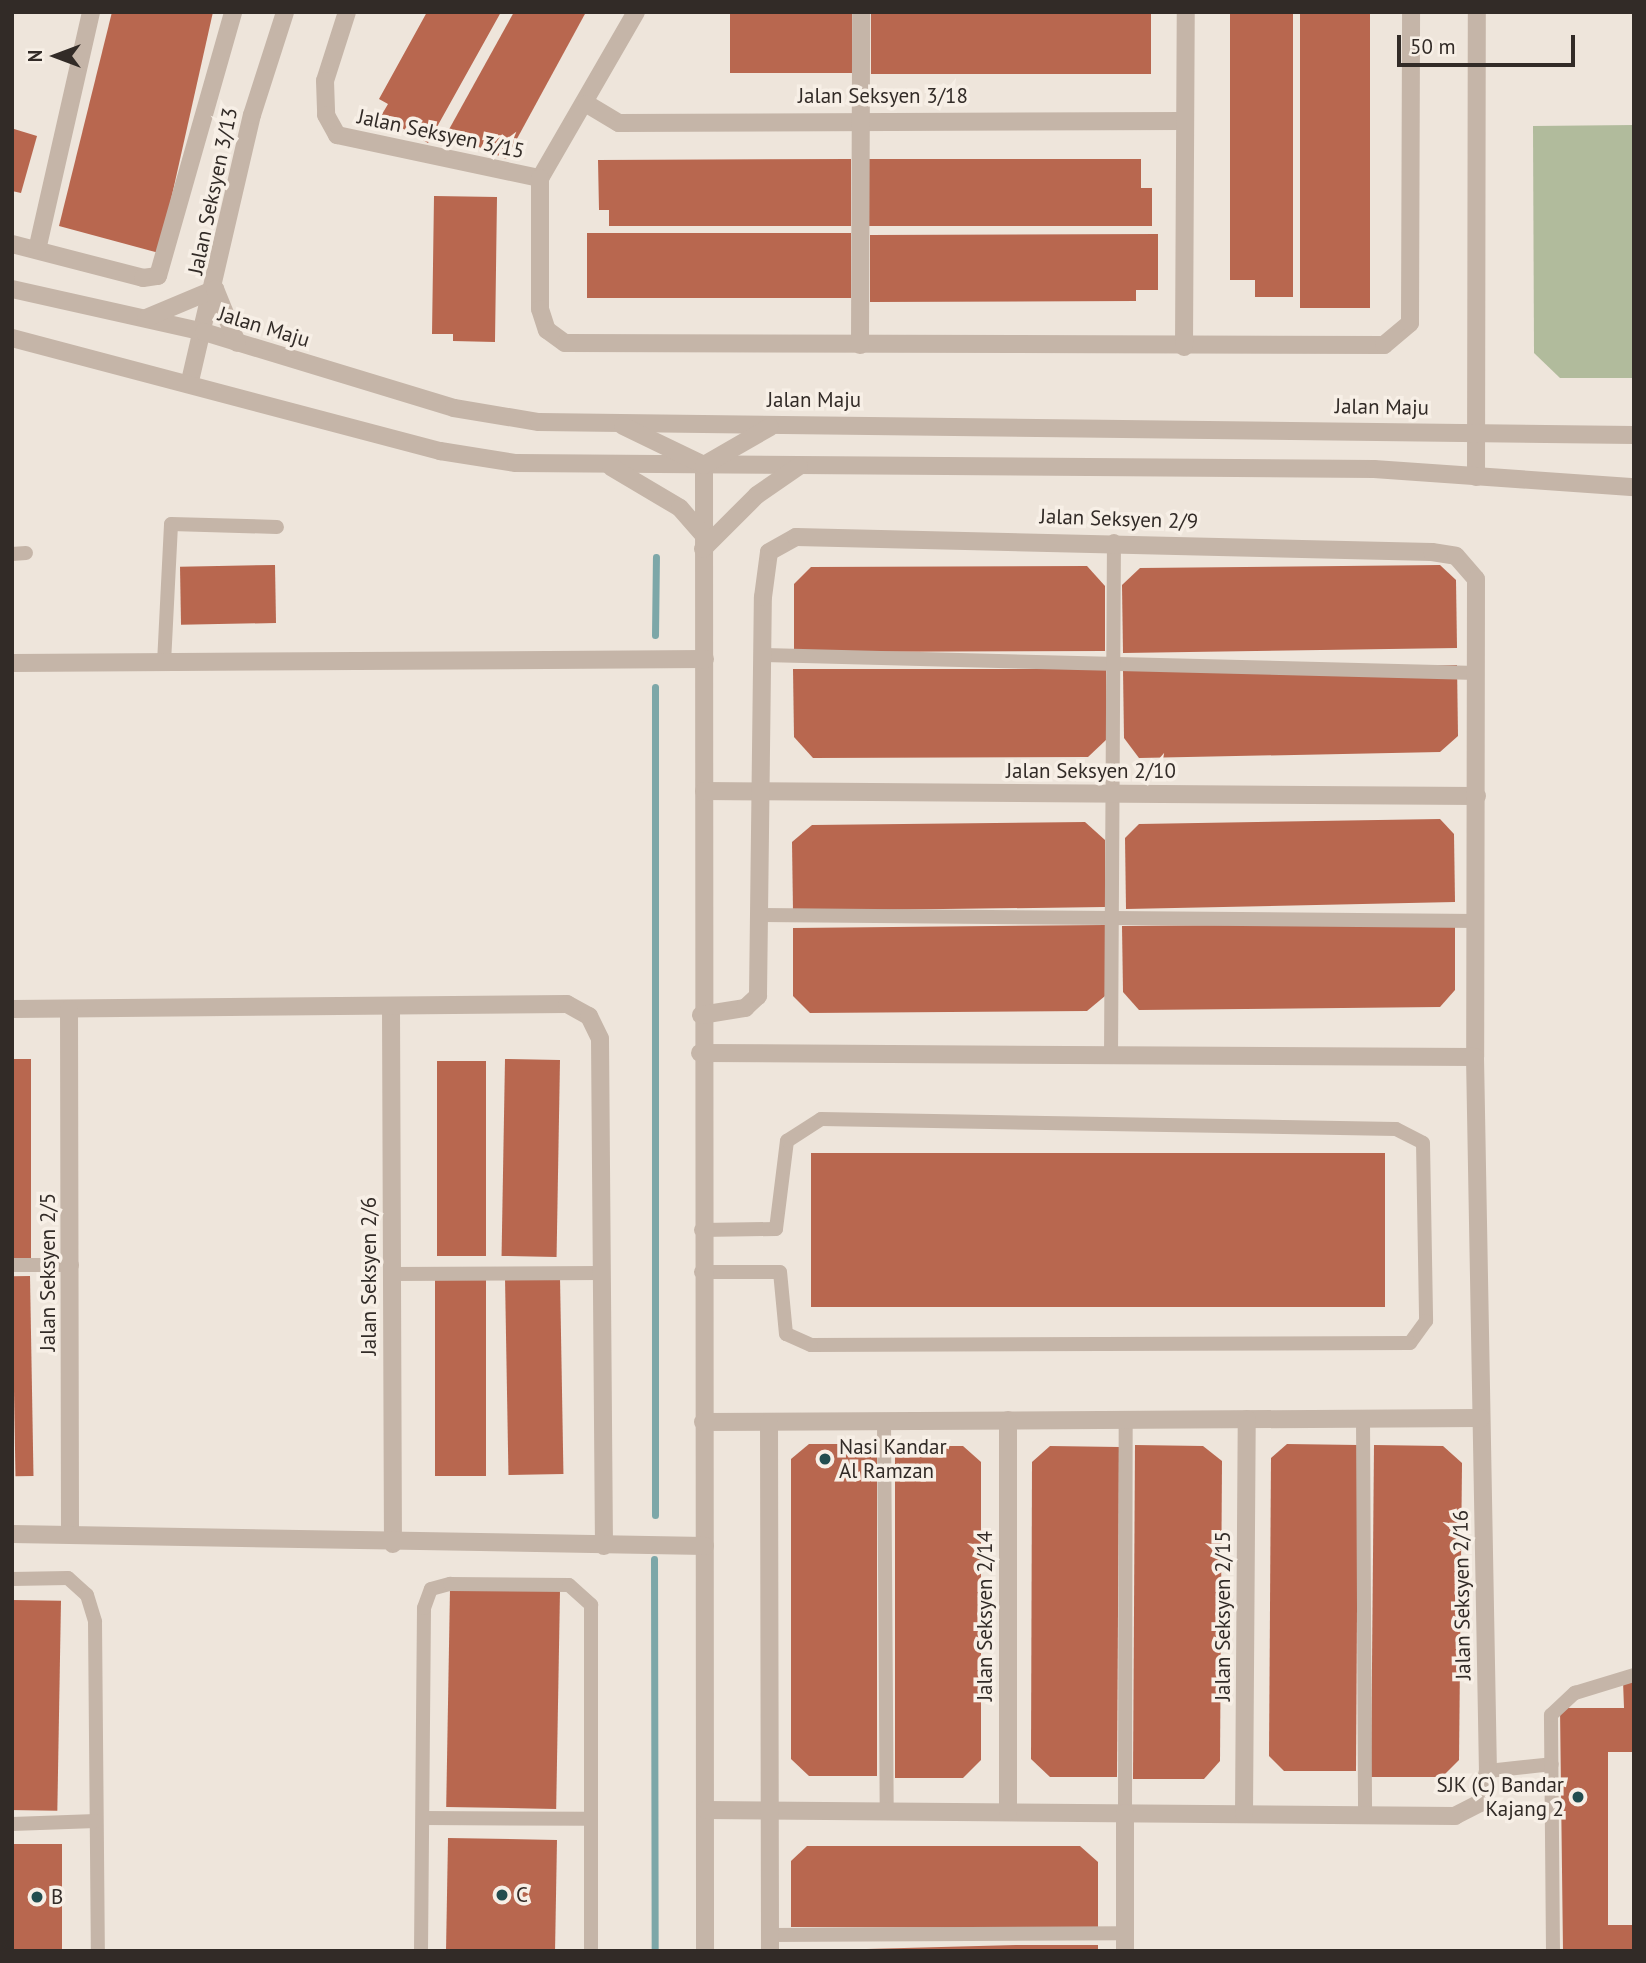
<!DOCTYPE html>
<style>
body{margin:0}
#map{position:relative;width:1646px;height:1963px;overflow:hidden;background:#eee5db;font-family:"PT Sans",sans-serif}
div>[style]{position:absolute}
.green>*{inset:0;background:#b1bb9c}
.stream>*{height:7px;margin:-3.5px;padding:0 3.5px;transform-origin:3.5px;border-radius:3.5px;background:#7da7a8}
.building>*{inset:0;background:#b8674f;transform-origin:0 0}
.service>*{height:14px;margin:-7px;padding:0 7px;transform-origin:7px;border-radius:7px;background:#c5b5a8}
.minor>*{height:18px;margin:-9px;padding:0 9px;transform-origin:9px;border-radius:9px;background:#c5b5a8}
.tertiary>*{height:18px;margin:-9px;padding:0 9px;transform-origin:9px;border-radius:9px;background:#c5b5a8}
.dots>*{width:19px;height:19px;translate:-50% -50%;box-sizing:border-box;border:4px solid #f7efe6;border-radius:50%}
span{translate:-50% -50%;white-space:nowrap;text-align:center;line-height:1.15;-webkit-text-stroke:7px #f7efe6;paint-order:stroke}
.street-label{font-size:21px;color:#322b27}
.poi-label{font-size:21px;color:#322b27}
.left{translate:0 -50%;text-align:left}
.right{translate:-100% -50%;text-align:right}
.frame{position:absolute;inset:0;border:14px solid #322b27;pointer-events:none}
.north{position:absolute;left:21px;top:21px;width:70px;height:70px;-webkit-text-stroke:5px #f7efe6;paint-order:stroke;rotate:270deg;font-size:19px;font-weight:700;line-height:28px;text-align:center;color:#322b27}
.north::after{content:'';display:block;margin:auto;width:24px;height:32px;background:#322b27;clip-path:polygon(50% 0,100% 100%,50% 72%,0 100%)}
.scale{position:absolute;left:1397px;top:35px;width:178px;height:32px;box-sizing:border-box;border:4px solid #322b27;border-top:0;padding-left:9px;font-size:21px;line-height:24px;white-space:nowrap;color:#322b27;-webkit-text-stroke:5px #f7efe6;paint-order:stroke}
</style>
<div id="map">
<div class="green">
<div style="clip-path:polygon(1634px 125px,1634px 378px,1560px 378px,1534px 353px,1533px 126px)"></div>
</div>
<div class="stream">
<div style="left:655px;top:635px;width:78px;rotate:-89.3deg"></div>
<div style="left:655px;top:687px;width:828px;rotate:90deg"></div>
<div style="left:654px;top:1559px;width:392px;rotate:89.9deg"></div>
</div>
<div class="building">
<div style="clip-path:polygon(112px 12px,213px 12px,159px 253px,59px 226px)"></div>
<div style="clip-path:polygon(427px 12px,501px 12px,428px 143px,381px 116px,388px 104px,379px 99px)"></div>
<div style="clip-path:polygon(514px 12px,586px 12px,506px 159px,447px 133px)"></div>
<div style="left:730px;top:12px;width:122px;height:61px"></div>
<div style="left:871px;top:12px;width:280px;height:62px"></div>
<div style="clip-path:polygon(1230px 12px,1293px 12px,1293px 297px,1255px 297px,1255px 280px,1230px 280px)"></div>
<div style="left:1300px;top:12px;width:70px;height:296px"></div>
<div style="clip-path:polygon(14px 129px,37px 136px,21px 193px,12px 191px)"></div>
<div style="clip-path:polygon(851px 159px,851px 226px,609px 226px,609px 210px,599px 210px,598px 160px)"></div>
<div style="clip-path:polygon(869px 159px,1141px 159px,1141px 188px,1152px 188px,1152px 226px,869px 226px)"></div>
<div style="clip-path:polygon(434px 196px,497px 197px,495px 342px,453px 341px,453px 334px,432px 334px)"></div>
<div style="left:851px;top:233px;width:65px;height:264px;rotate:90deg"></div>
<div style="clip-path:polygon(1158px 234px,1158px 290px,1136px 290px,1136px 301px,870px 302px,870px 235px)"></div>
<div style="left:275px;top:565px;width:58px;height:95px;rotate:89deg"></div>
<div style="clip-path:polygon(1440px 565px,1456px 580px,1457px 648px,1123px 653px,1122px 585px,1140px 568px)"></div>
<div style="clip-path:polygon(1087px 566px,1105px 586px,1105px 651px,794px 652px,794px 584px,811px 567px)"></div>
<div style="clip-path:polygon(1457px 665px,1458px 736px,1440px 752px,1139px 758px,1124px 738px,1123px 670px)"></div>
<div style="clip-path:polygon(793px 669px,1106px 669px,1107px 739px,1088px 757px,813px 758px,794px 737px)"></div>
<div style="clip-path:polygon(1440px 819px,1454px 834px,1455px 902px,1126px 909px,1125px 838px,1139px 824px)"></div>
<div style="clip-path:polygon(1085px 822px,1105px 840px,1105px 907px,793px 911px,792px 842px,812px 825px)"></div>
<div style="clip-path:polygon(1455px 923px,1455px 990px,1440px 1007px,1139px 1010px,1123px 992px,1122px 926px)"></div>
<div style="clip-path:polygon(1105px 925px,1105px 996px,1087px 1011px,810px 1013px,793px 996px,793px 928px)"></div>
<div style="left:12px;top:1059px;width:19px;height:199px"></div>
<div style="left:505px;top:1059px;width:55px;height:197px;rotate:1deg"></div>
<div style="left:437px;top:1061px;width:49px;height:195px"></div>
<div style="left:811px;top:1153px;width:574px;height:154px"></div>
<div style="left:30px;top:1276px;width:200px;height:18px;rotate:89deg"></div>
<div style="left:560px;top:1277px;width:197px;height:55px;rotate:89deg"></div>
<div style="left:435px;top:1278px;width:51px;height:198px"></div>
<div style="clip-path:polygon(809px 1444px,877px 1444px,877px 1776px,809px 1776px,791px 1759px,791px 1459px)"></div>
<div style="clip-path:polygon(1287px 1444px,1358px 1445px,1356px 1771px,1284px 1771px,1269px 1756px,1271px 1458px)"></div>
<div style="clip-path:polygon(1135px 1445px,1203px 1446px,1222px 1461px,1220px 1761px,1204px 1779px,1133px 1779px)"></div>
<div style="clip-path:polygon(1374px 1445px,1443px 1446px,1462px 1463px,1459px 1760px,1442px 1777px,1371px 1777px)"></div>
<div style="clip-path:polygon(895px 1446px,963px 1446px,981px 1462px,981px 1760px,963px 1778px,895px 1778px)"></div>
<div style="clip-path:polygon(1050px 1446px,1119px 1447px,1117px 1777px,1050px 1777px,1031px 1759px,1032px 1462px)"></div>
<div style="left:450px;top:1589px;width:110px;height:218px;rotate:1deg"></div>
<div style="left:12px;top:1600px;width:49px;height:210px;rotate:1deg"></div>
<div style="clip-path:polygon(1623px 1681px,1634px 1681px,1634px 1752px,1608px 1752px,1608px 1925px,1634px 1925px,1634px 1951px,1563px 1951px,1560px 1708px,1624px 1708px)"></div>
<div style="left:448px;top:1838px;width:109px;height:113px;rotate:1deg"></div>
<div style="left:12px;top:1844px;width:50px;height:107px"></div>
<div style="clip-path:polygon(807px 1846px,1080px 1846px,1098px 1862px,1098px 1928px,791px 1927px,791px 1861px)"></div>
<div style="clip-path:polygon(1016px 1945px,1098px 1945px,1098px 1951px,792px 1951px)"></div>
</div>
<div class="service">
<div style="left:12px;top:554px;width:14px;rotate:-4deg"></div>
<div style="left:764px;top:655px;width:713px;rotate:1.45deg"></div>
<div style="left:164px;top:663px;width:139px;rotate:-87.1deg"></div>
<div style="left:171px;top:524px;width:106px;rotate:1.6deg"></div>
<div style="left:761px;top:915px;width:716px;rotate:0.48deg"></div>
<div style="left:1111px;top:1057px;width:516px;rotate:-89.67deg"></div>
<div style="left:701px;top:1230px;width:75px;rotate:-0.8deg"></div>
<div style="left:776px;top:1229px;width:89px;rotate:-82.9deg"></div>
<div style="left:787px;top:1141px;width:40px;rotate:-32.9deg"></div>
<div style="left:821px;top:1119px;width:575px;rotate:1deg"></div>
<div style="left:1396px;top:1129px;width:30px;rotate:27deg"></div>
<div style="left:1423px;top:1143px;width:178px;rotate:89deg"></div>
<div style="left:1426px;top:1321px;width:27px;rotate:126deg"></div>
<div style="left:1410px;top:1343px;width:599px;rotate:179.81deg"></div>
<div style="left:811px;top:1345px;width:27px;rotate:-156deg"></div>
<div style="left:786px;top:1334px;width:62px;rotate:-95.5deg"></div>
<div style="left:780px;top:1272px;width:79px;rotate:180deg"></div>
<div style="left:12px;top:1265px;width:60px"></div>
<div style="left:392px;top:1274px;width:208px;rotate:-0.3deg"></div>
<div style="left:1363px;top:1418px;width:397px;rotate:89.7deg"></div>
<div style="left:884px;top:1421px;width:390px;rotate:89.6deg"></div>
<div style="left:12px;top:1579px;width:56px;rotate:-1deg"></div>
<div style="left:68px;top:1578px;width:25px;rotate:42deg"></div>
<div style="left:87px;top:1595px;width:28px;rotate:73deg"></div>
<div style="left:95px;top:1622px;width:329px;rotate:89.5deg"></div>
<div style="left:1488px;top:1771px;width:64px;rotate:-6.2deg"></div>
<div style="left:1125px;top:1813px;width:393px;rotate:-89.9deg"></div>
<div style="left:423px;top:1818px;width:167px;rotate:0.3deg"></div>
<div style="left:12px;top:1824px;width:84px;rotate:-2deg"></div>
<div style="left:770px;top:1935px;width:355px;rotate:-0.3deg"></div>
<div style="left:421px;top:1951px;width:343px;rotate:-89.5deg"></div>
<div style="left:424px;top:1608px;width:20px;rotate:-70deg"></div>
<div style="left:431px;top:1589px;width:20px;rotate:-15deg"></div>
<div style="left:450px;top:1584px;width:119px;rotate:0.5deg"></div>
<div style="left:569px;top:1585px;width:30px;rotate:42deg"></div>
<div style="left:591px;top:1605px;width:346px;rotate:90deg"></div>
<div style="left:1553px;top:1951px;width:236px;rotate:-90.5deg"></div>
<div style="left:1551px;top:1715px;width:33px;rotate:-43deg"></div>
<div style="left:1575px;top:1693px;width:62px;rotate:-17deg"></div>
</div>
<div class="minor">
<div style="left:347px;top:12px;width:72px;rotate:107.7deg"></div>
<div style="left:325px;top:81px;width:34px;rotate:88deg"></div>
<div style="left:326px;top:115px;width:23px;rotate:61deg"></div>
<div style="left:337px;top:135px;width:208px;rotate:12deg"></div>
<div style="left:636px;top:12px;width:192px;rotate:120deg"></div>
<div style="left:540px;top:178px;width:131px;rotate:90deg"></div>
<div style="left:540px;top:309px;width:22px;rotate:72deg"></div>
<div style="left:547px;top:330px;width:22px;rotate:36deg"></div>
<div style="left:565px;top:343px;width:819px;rotate:0.14deg"></div>
<div style="left:1384px;top:345px;width:34px;rotate:-40deg"></div>
<div style="left:1410px;top:323px;width:311px;rotate:-89.8deg"></div>
<div style="left:587px;top:104px;width:37px;rotate:31deg"></div>
<div style="left:619px;top:123px;width:565px;rotate:-0.2deg"></div>
<div style="left:12px;top:244px;width:135px;rotate:14.5deg"></div>
<div style="left:143px;top:278px;width:15px;rotate:-8deg"></div>
<div style="left:158px;top:276px;width:274px;rotate:-74.1deg"></div>
<div style="left:37px;top:250px;width:244px;rotate:-77.2deg"></div>
<div style="left:860px;top:345px;width:333px;rotate:-89.8deg"></div>
<div style="left:1184px;top:347px;width:335px;rotate:-89.7deg"></div>
<div style="left:190px;top:381px;width:273px;rotate:-76.9deg"></div>
<div style="left:252px;top:115px;width:108px;rotate:-72.2deg"></div>
<div style="left:704px;top:465px;width:1486px;rotate:89.96deg"></div>
<div style="left:1476px;top:477px;width:465px;rotate:-89.9deg"></div>
<div style="left:12px;top:663px;width:693px;rotate:-0.33deg"></div>
<div style="left:704px;top:791px;width:773px;rotate:0.37deg"></div>
<div style="left:391px;top:1008px;width:536px;rotate:89.79deg"></div>
<div style="left:12px;top:1009px;width:555px;rotate:-0.52deg"></div>
<div style="left:567px;top:1004px;width:25px;rotate:29deg"></div>
<div style="left:589px;top:1016px;width:25px;rotate:64deg"></div>
<div style="left:600px;top:1039px;width:507px;rotate:89.55deg"></div>
<div style="left:69px;top:1009px;width:525px;rotate:89.89deg"></div>
<div style="left:701px;top:1015px;width:45px;rotate:-9deg"></div>
<div style="left:745px;top:1008px;width:18px;rotate:-43deg"></div>
<div style="left:758px;top:996px;width:399px;rotate:-89.3deg"></div>
<div style="left:763px;top:597px;width:45px;rotate:-82.4deg"></div>
<div style="left:769px;top:552px;width:31px;rotate:-29deg"></div>
<div style="left:796px;top:537px;width:636px;rotate:1.35deg"></div>
<div style="left:1432px;top:552px;width:24px;rotate:9deg"></div>
<div style="left:1456px;top:556px;width:30px;rotate:49deg"></div>
<div style="left:1476px;top:579px;width:478px;rotate:90.1deg"></div>
<div style="left:1475px;top:1057px;width:714px;rotate:88.96deg"></div>
<div style="left:1488px;top:1771px;width:33px;rotate:104deg"></div>
<div style="left:1480px;top:1803px;width:28px;rotate:153deg"></div>
<div style="left:1455px;top:1816px;width:749px;rotate:-179.54deg"></div>
<div style="left:700px;top:1053px;width:775px;rotate:0.3deg"></div>
<div style="left:703px;top:1422px;width:778px;rotate:-0.29deg"></div>
<div style="left:769px;top:1422px;width:529px;rotate:89.89deg"></div>
<div style="left:12px;top:1534px;width:693px;rotate:0.99deg"></div>
<div style="left:1008px;top:1812px;width:392px;rotate:-90deg"></div>
<div style="left:1125px;top:1813px;width:138px;rotate:90deg"></div>
<div style="left:1244px;top:1814px;width:395px;rotate:-89.6deg"></div>
</div>
<div class="tertiary">
<div style="left:12px;top:289px;width:197px;rotate:12.6deg"></div>
<div style="left:204px;top:332px;width:261px;rotate:16.9deg"></div>
<div style="left:454px;top:408px;width:86px;rotate:9.4deg"></div>
<div style="left:539px;top:422px;width:1095px;rotate:0.68deg"></div>
<div style="left:146px;top:318px;width:75px;rotate:-22.8deg"></div>
<div style="left:215px;top:289px;width:58px;rotate:67.8deg"></div>
<div style="left:12px;top:338px;width:443px;rotate:14.8deg"></div>
<div style="left:440px;top:451px;width:77px;rotate:9deg"></div>
<div style="left:516px;top:463px;width:858px;rotate:0.4deg"></div>
<div style="left:1374px;top:469px;width:261px;rotate:4deg"></div>
<div style="left:623px;top:426px;width:90px;rotate:25.7deg"></div>
<div style="left:704px;top:465px;width:76px;rotate:-29.9deg"></div>
<div style="left:611px;top:467px;width:80px;rotate:30.7deg"></div>
<div style="left:680px;top:508px;width:35px;rotate:49deg"></div>
<div style="left:703px;top:549px;width:76px;rotate:-45deg"></div>
<div style="left:757px;top:495px;width:51px;rotate:-34.6deg"></div>
</div>
<div class="dots">
<div style="left:825px;top:1459px;background:#224d4f"></div>
<div style="left:1578px;top:1797px;background:#224d4f"></div>
<div style="left:502px;top:1895px;background:#224d4f"></div>
<div style="left:37px;top:1897px;background:#224d4f"></div>
</div>
<div class="street-label">
<span style="left:883px;top:96px">Jalan Seksyen 3/18</span>
<span style="left:441px;top:134px;rotate:12deg">Jalan Seksyen 3/15</span>
<span style="left:213px;top:191px;rotate:-78deg">Jalan Seksyen 3/13</span>
<span style="left:264px;top:327px;rotate:17deg">Jalan Maju</span>
<span style="left:814px;top:400px">Jalan Maju</span>
<span style="left:1382px;top:407px;rotate:1deg">Jalan Maju</span>
<span style="left:1119px;top:519px;rotate:2deg">Jalan Seksyen 2/9</span>
<span style="left:1091px;top:771px">Jalan Seksyen 2/10</span>
<span style="left:48px;top:1272px;rotate:-90deg">Jalan Seksyen 2/5</span>
<span style="left:369px;top:1276px;rotate:-90deg">Jalan Seksyen 2/6</span>
<span style="left:1462px;top:1595px;rotate:-91deg">Jalan Seksyen 2/16</span>
<span style="left:985px;top:1616px;rotate:-90deg">Jalan Seksyen 2/14</span>
<span style="left:1223px;top:1616px;rotate:-90deg">Jalan Seksyen 2/15</span>
</div>
<div class="poi-label">
<span class="left" style="left:839px;top:1459px">Nasi Kandar<br>Al Ramzan</span>
<span class="right" style="left:1564px;top:1797px">SJK (C) Bandar<br>Kajang 2</span>
<span class="left" style="left:516px;top:1895px">C</span>
<span class="left" style="left:51px;top:1897px">B</span>
</div>
<div class="frame"></div>
<div class="north">N</div>
<div class="scale">50 m</div>
</div>
